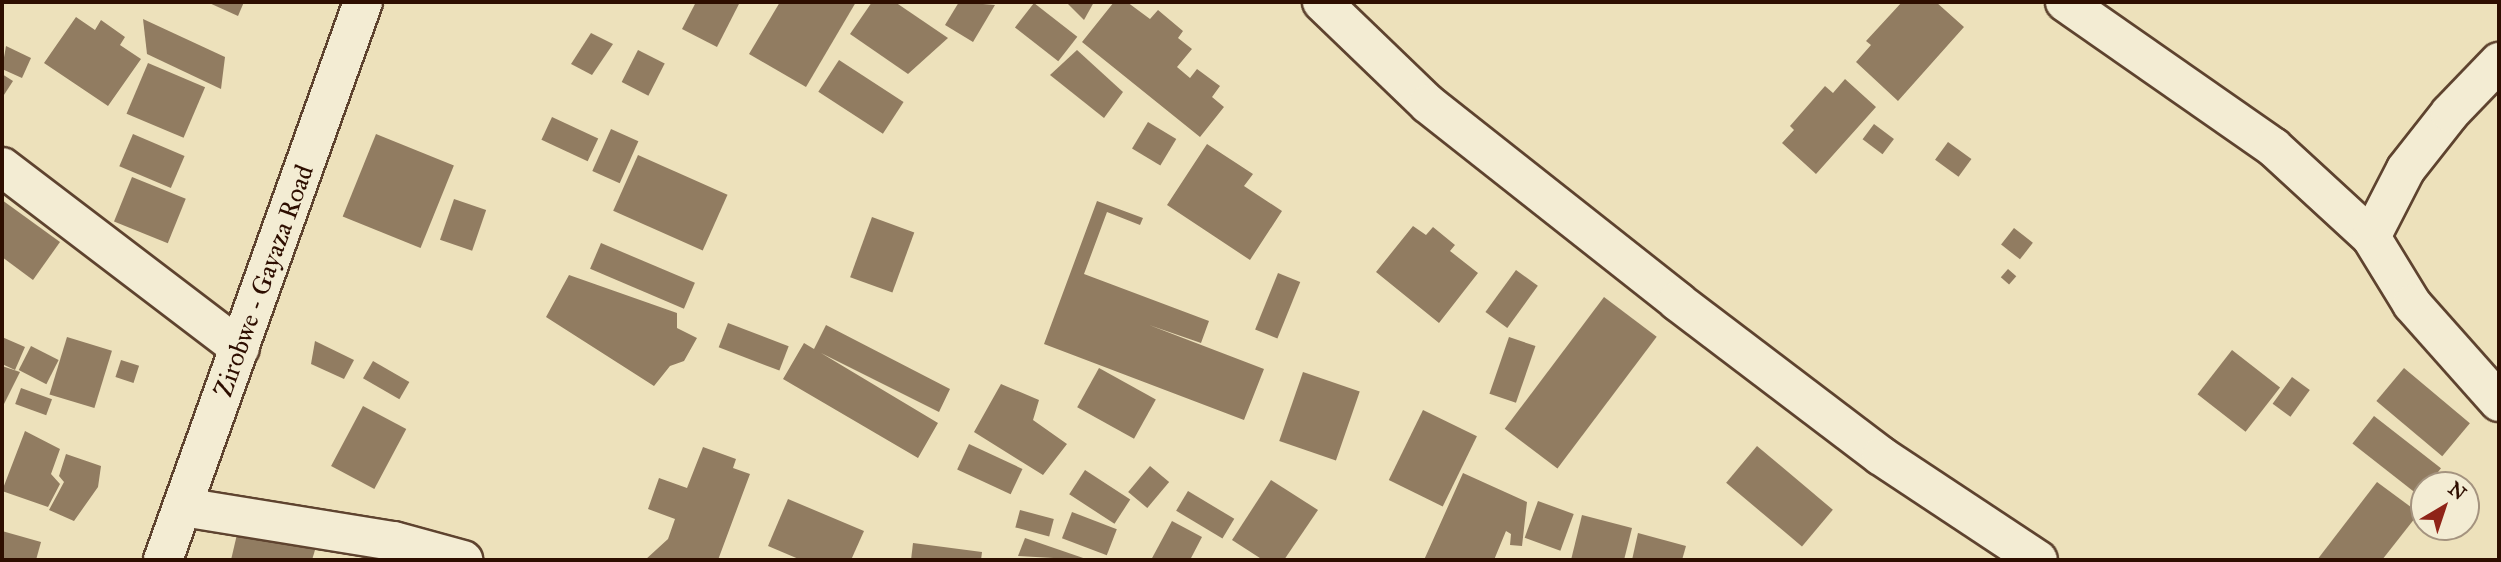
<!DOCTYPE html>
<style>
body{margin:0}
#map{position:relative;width:2501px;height:562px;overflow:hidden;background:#ede1bb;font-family:"IM FELL Great Primer",serif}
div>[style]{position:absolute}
.building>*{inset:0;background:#917c61;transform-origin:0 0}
.roads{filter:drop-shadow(2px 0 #5e432f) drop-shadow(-2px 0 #5e432f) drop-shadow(0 2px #5e432f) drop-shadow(0 -2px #5e432f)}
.minor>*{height:38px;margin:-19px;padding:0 19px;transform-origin:19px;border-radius:19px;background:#f3ecd3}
.tertiary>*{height:38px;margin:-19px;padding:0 19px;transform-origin:19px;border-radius:19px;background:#f3ecd3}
span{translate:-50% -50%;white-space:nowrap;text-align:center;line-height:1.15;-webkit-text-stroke:7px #f3ecd3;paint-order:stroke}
.street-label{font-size:26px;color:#2e0e00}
.frame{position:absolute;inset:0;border:4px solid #2e0e00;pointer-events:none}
.north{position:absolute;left:2410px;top:471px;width:70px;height:70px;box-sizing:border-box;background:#f3ecd3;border:2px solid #a4937f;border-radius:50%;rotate:39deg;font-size:19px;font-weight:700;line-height:28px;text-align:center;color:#2e0e00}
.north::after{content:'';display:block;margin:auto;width:24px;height:32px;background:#8f2418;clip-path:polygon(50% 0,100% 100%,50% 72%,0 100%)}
</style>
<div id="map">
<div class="building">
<div style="clip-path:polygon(207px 2px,244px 2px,238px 16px)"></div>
<div style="clip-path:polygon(696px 2px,740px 2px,717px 47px,682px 29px)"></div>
<div style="clip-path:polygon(780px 2px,856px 2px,806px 87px,749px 54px)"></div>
<div style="clip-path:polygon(872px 2px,895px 2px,948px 38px,908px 74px,850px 34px)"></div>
<div style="clip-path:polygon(959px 2px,995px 5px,973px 42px,945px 25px)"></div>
<div style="clip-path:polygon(1066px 2px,1094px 2px,1084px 20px)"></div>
<div style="clip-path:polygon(1114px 2px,1127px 2px,1150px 19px,1158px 10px,1183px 31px,1178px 38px,1192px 49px,1177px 67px,1190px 78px,1197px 69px,1220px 86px,1212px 97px,1224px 107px,1200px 137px,1082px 42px)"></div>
<div style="clip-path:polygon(1902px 2px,1936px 2px,1964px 27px,1898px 101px,1856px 62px,1871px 45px,1866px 41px)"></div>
<div style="left:1034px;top:3px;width:55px;height:31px;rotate:38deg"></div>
<div style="clip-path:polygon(76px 17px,95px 30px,101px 20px,125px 37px,120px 45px,141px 59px,108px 106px,44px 63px)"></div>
<div style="clip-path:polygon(143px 19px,225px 57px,221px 89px,147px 54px)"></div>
<div style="clip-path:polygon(591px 33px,613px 44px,592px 75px,571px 64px)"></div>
<div style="clip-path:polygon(6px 46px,31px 58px,22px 78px,2px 69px)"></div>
<div style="left:638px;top:50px;width:30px;height:36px;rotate:27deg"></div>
<div style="clip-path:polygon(1077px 50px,1123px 92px,1104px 118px,1050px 75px)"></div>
<div style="left:839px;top:60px;width:77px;height:38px;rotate:33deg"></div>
<div style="left:148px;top:63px;width:62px;height:55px;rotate:23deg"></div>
<div style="clip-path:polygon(2px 74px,13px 81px,2px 98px)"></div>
<div style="clip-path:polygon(1845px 79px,1876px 107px,1816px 174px,1782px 143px,1794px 130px,1790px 126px,1825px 86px,1833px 93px)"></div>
<div style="left:552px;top:117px;width:51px;height:25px;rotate:25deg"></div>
<div style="left:1148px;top:122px;width:33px;height:31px;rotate:31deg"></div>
<div style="left:1874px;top:124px;width:25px;height:19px;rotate:37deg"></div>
<div style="left:611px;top:129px;width:30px;height:46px;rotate:24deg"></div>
<div style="left:133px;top:134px;width:56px;height:35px;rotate:23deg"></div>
<div style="left:376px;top:134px;width:84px;height:89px;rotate:22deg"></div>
<div style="left:1948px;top:142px;width:29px;height:22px;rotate:36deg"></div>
<div style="clip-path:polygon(1207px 144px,1253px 174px,1244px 186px,1282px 211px,1250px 260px,1167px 205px)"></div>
<div style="left:638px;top:155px;width:98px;height:61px;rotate:24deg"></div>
<div style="left:132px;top:177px;width:58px;height:48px;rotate:22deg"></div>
<div style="left:454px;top:199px;width:34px;height:43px;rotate:19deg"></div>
<div style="clip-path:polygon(2px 200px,60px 242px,33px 280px,2px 257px)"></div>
<div style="clip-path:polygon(1097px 201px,1143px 218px,1140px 225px,1107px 212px,1084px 274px,1209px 321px,1201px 343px,1149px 325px,1264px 369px,1244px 420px,1044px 344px)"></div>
<div style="left:872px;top:217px;width:45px;height:64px;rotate:20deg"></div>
<div style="clip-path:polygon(1413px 226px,1426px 235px,1433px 227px,1455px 245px,1450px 251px,1478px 273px,1439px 323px,1376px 272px)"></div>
<div style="left:2014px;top:228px;width:24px;height:21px;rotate:38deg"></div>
<div style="left:601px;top:243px;width:102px;height:28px;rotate:23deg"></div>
<div style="left:2008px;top:269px;width:11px;height:11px;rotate:41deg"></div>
<div style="left:1516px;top:270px;width:27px;height:52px;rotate:36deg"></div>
<div style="left:1278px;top:273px;width:24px;height:61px;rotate:22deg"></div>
<div style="clip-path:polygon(569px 275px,677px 313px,677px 328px,697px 338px,684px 361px,670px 366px,654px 386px,546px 317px)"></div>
<div style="left:1604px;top:297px;width:66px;height:165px;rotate:37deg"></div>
<div style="left:728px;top:323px;width:65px;height:26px;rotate:21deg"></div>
<div style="clip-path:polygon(826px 325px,950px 389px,939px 412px,821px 353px,938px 423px,918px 458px,783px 379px,804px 343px,814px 349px)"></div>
<div style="clip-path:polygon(2px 337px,25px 347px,15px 370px,2px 364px)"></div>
<div style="left:67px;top:337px;width:47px;height:60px;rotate:17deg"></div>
<div style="left:1509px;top:337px;width:28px;height:60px;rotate:19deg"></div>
<div style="clip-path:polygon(315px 341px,354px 360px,344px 379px,311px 364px)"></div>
<div style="left:31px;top:346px;width:31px;height:27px;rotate:27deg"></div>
<div style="left:2232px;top:350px;width:61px;height:56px;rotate:38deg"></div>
<div style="left:121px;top:360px;width:19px;height:18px;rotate:18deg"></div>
<div style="left:373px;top:361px;width:42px;height:20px;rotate:30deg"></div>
<div style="clip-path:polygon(2px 366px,20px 372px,2px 408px)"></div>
<div style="left:1099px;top:368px;width:65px;height:45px;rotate:29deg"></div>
<div style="left:2404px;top:368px;width:86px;height:43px;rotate:40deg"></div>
<div style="left:1303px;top:372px;width:60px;height:73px;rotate:19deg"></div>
<div style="left:2292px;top:377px;width:22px;height:33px;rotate:36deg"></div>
<div style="clip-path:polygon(1001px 384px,1039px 400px,1033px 420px,1067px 444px,1043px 475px,974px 432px)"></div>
<div style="left:21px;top:388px;width:33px;height:17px;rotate:20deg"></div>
<div style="left:363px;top:406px;width:49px;height:68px;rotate:28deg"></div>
<div style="left:1423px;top:410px;width:60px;height:78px;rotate:26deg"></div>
<div style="left:2374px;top:416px;width:85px;height:35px;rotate:38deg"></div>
<div style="clip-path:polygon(25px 431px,60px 449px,51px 474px,60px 484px,48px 507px,2px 491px)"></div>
<div style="left:969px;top:444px;width:59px;height:28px;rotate:25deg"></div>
<div style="left:1757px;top:446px;width:99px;height:48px;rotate:40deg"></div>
<div style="clip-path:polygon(703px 447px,736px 459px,733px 468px,750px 474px,718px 560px,645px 560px,668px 539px,675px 519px,648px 509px,659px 478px,687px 488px)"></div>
<div style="clip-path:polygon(66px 454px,101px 466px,98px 487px,74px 521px,49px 510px,64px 482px,59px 476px)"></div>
<div style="left:1150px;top:466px;width:25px;height:34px;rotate:40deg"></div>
<div style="left:1085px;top:470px;width:54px;height:29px;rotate:33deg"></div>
<div style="clip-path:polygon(1463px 473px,1527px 502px,1522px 546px,1510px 545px,1511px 534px,1506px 531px,1494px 560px,1424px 560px)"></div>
<div style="clip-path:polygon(1271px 480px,1318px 510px,1284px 560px,1263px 560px,1232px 540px)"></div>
<div style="clip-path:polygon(2377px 482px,2419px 513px,2382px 560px,2317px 560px)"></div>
<div style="left:1188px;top:491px;width:54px;height:23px;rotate:31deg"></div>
<div style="clip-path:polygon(788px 499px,864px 531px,851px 560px,801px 560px,768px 546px)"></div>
<div style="left:1538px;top:501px;width:38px;height:39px;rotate:20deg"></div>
<div style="left:1020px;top:510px;width:35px;height:18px;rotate:15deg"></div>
<div style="left:1072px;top:512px;width:48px;height:28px;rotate:21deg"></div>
<div style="clip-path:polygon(1582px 515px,1632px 528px,1624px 560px,1571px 560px)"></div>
<div style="clip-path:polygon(1172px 521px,1202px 537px,1190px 560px,1151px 560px)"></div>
<div style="clip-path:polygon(238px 530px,315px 550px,312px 560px,231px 560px)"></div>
<div style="clip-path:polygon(2px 531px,41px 542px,36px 560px,2px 560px)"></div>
<div style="clip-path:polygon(1638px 533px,1686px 546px,1682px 560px,1632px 560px)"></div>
<div style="clip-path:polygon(1025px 538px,1089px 560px,1018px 556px)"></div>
<div style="clip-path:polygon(913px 543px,982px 552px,981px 560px,911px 560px)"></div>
</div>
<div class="roads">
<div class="minor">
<div style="left:1322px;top:2px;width:147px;rotate:43.9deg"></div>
<div style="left:1428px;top:104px;width:318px;rotate:38.3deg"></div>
<div style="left:1677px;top:301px;width:256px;rotate:37.2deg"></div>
<div style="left:1881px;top:456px;width:188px;rotate:33.5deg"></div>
<div style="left:2065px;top:2px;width:254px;rotate:34.9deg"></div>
<div style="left:2273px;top:147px;width:133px;rotate:42.6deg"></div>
<div style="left:2371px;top:237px;width:79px;rotate:58.5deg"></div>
<div style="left:2412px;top:304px;width:131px;rotate:48.4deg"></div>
<div style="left:2px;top:167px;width:299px;rotate:37.3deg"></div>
<div style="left:2371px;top:237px;width:76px;rotate:-62.8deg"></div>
<div style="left:2406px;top:169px;width:71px;rotate:-51.8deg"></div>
<div style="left:2450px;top:113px;width:71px;rotate:-46.1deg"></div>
<div style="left:183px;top:507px;width:214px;rotate:9.2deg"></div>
<div style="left:394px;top:541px;width:72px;rotate:15.4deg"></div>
</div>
<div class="tertiary">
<div style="left:163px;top:560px;width:593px;rotate:-70.28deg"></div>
</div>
</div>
<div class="street-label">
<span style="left:264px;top:281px;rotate:-70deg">Zirobwe - Gayaza Road</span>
</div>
<div class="frame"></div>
<div class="north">N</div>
</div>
